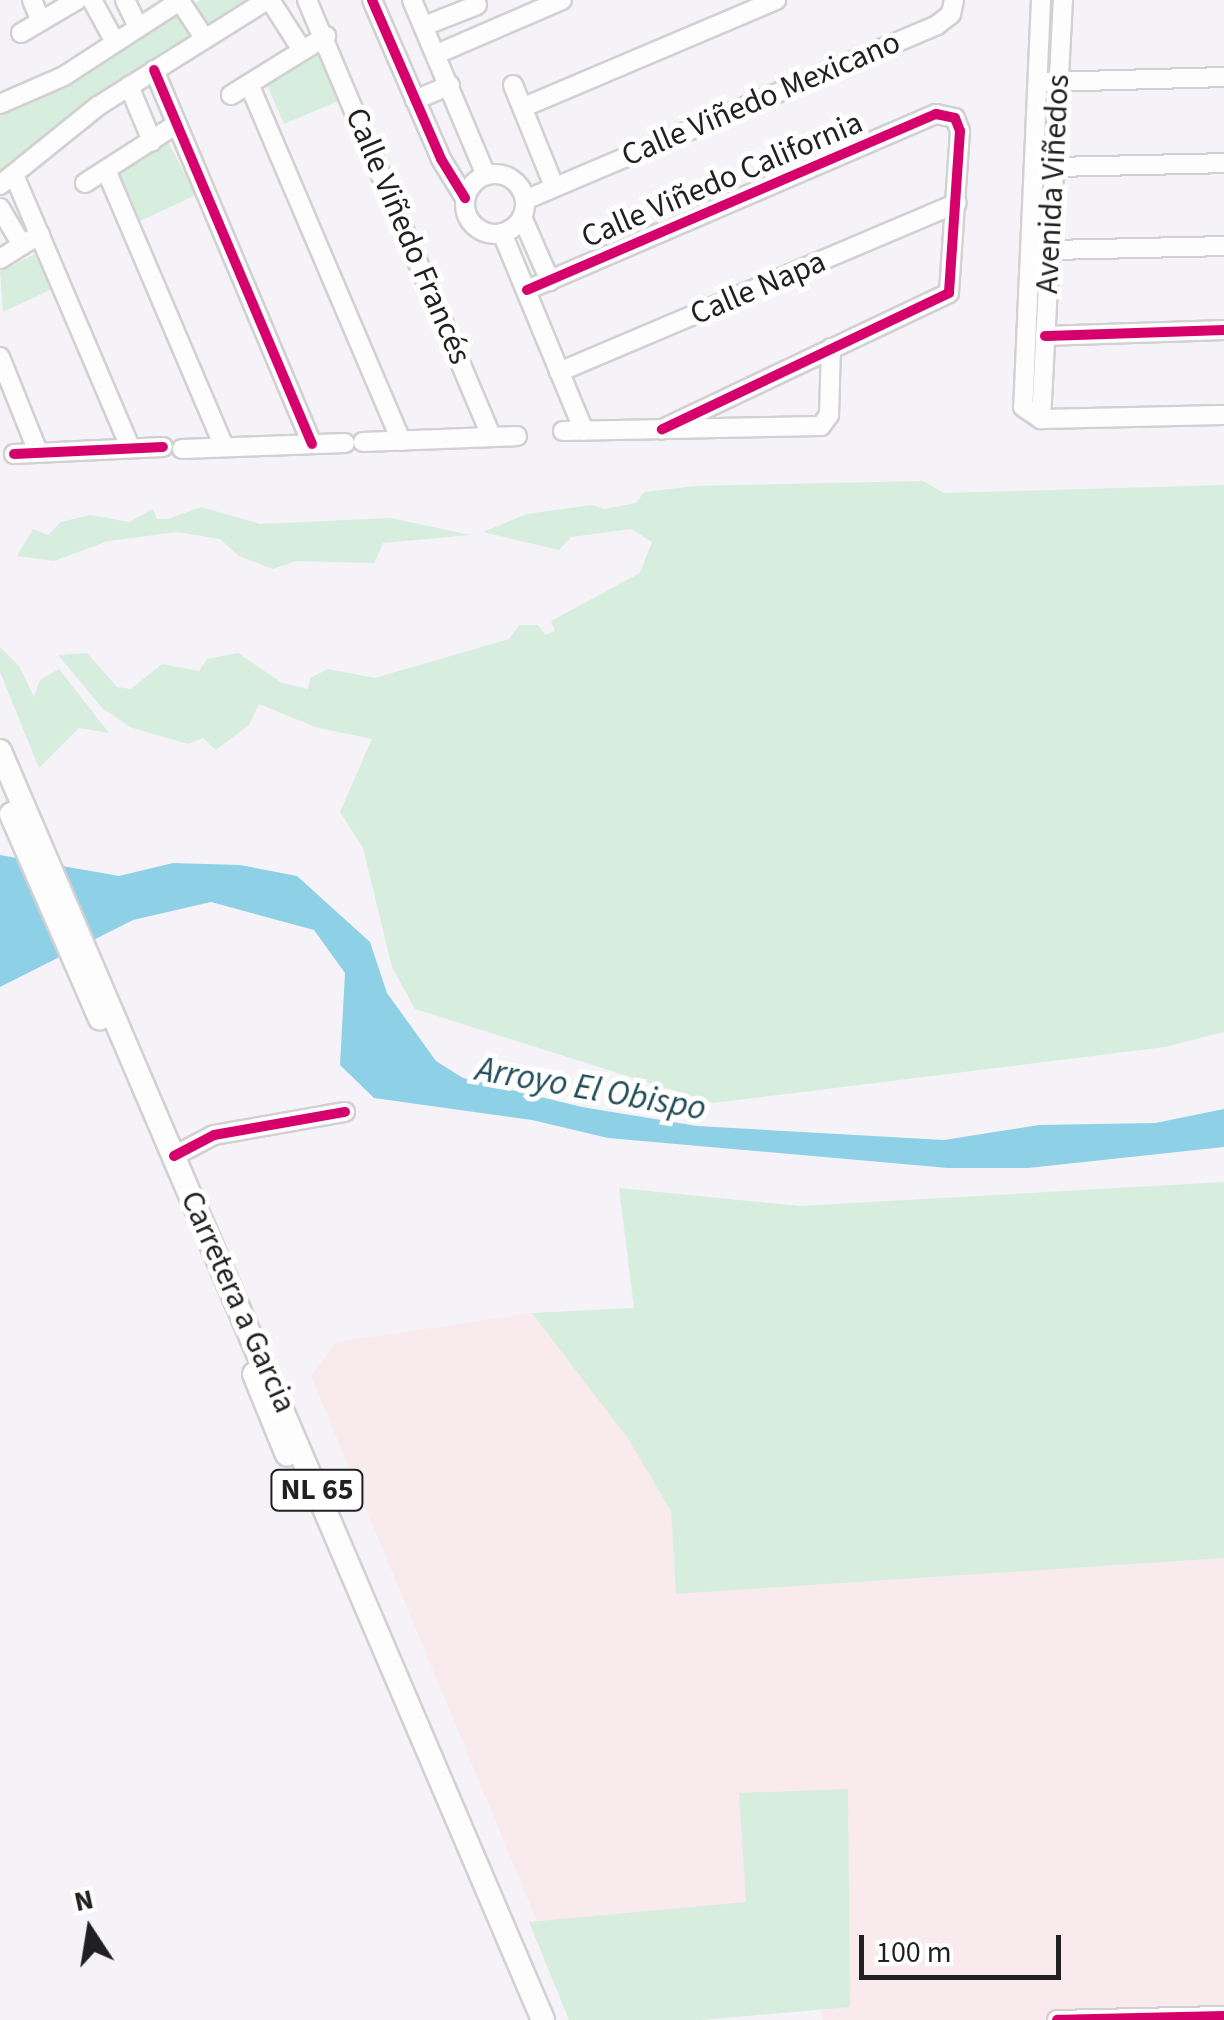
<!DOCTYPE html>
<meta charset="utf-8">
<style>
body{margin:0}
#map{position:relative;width:1224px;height:2020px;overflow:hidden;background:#f5f3f7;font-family:"Source Sans 3",sans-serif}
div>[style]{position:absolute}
.industrial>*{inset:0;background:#f9eaed}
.green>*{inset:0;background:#d7eddd}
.water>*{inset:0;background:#8ed1e6}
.roads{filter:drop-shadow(2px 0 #d1d0d2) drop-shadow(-2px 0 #d1d0d2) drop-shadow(0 2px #d1d0d2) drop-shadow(0 -2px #d1d0d2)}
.minor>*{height:18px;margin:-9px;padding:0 9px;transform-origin:9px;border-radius:9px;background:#fefdfe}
.minor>.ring{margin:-9px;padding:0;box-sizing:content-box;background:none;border:18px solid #fefdfe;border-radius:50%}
.major>*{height:22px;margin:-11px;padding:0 11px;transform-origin:11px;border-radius:11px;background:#fefdfe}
.cycleway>*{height:10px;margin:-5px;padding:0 5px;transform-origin:5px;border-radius:5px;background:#d6006c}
span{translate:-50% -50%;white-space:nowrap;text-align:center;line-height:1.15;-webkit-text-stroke:10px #fff;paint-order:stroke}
.shield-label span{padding:2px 8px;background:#fff;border:2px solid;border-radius:8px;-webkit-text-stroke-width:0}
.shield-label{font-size:30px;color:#201f21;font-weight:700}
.street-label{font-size:32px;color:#201f21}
.water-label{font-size:35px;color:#204c58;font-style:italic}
.north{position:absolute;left:40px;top:1880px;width:100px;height:100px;-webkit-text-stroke:8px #fff;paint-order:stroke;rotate:348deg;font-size:28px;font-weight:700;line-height:40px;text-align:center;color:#201f21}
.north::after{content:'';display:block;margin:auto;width:35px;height:45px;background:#201f21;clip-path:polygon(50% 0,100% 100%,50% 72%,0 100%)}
.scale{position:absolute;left:859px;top:1935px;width:202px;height:45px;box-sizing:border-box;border:5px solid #201f21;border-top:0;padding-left:12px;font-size:30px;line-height:35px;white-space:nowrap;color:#201f21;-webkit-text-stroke:8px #fff;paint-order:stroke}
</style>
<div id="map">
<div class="industrial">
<div style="clip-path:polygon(532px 1313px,629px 1440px,671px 1511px,676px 1594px,1224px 1558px,1224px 2020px,823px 2020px,821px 2008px,578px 2020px,311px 1376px,336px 1342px)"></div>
</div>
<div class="green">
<div style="clip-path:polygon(200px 0,257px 0,71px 115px,0 176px,0 109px,68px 82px)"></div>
<div style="clip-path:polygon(313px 46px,341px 100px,284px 124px,264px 78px)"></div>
<div style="clip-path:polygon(166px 138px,196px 195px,140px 221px,117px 168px)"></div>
<div style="clip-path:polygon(35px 254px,52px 289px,3px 312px,0 271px)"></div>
<div style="clip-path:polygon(923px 481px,944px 493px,1224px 485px,1224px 1032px,1165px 1047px,713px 1103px,415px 1009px,392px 967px,363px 848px,340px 812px,372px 739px,315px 727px,259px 704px,249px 725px,216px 750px,203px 738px,188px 744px,130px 727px,103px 709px,58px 655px,87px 653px,117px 687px,131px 689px,162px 664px,199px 671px,207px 659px,238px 653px,282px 683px,308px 689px,310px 678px,328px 669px,375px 678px,509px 639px,519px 625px,538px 625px,545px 635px,555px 631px,551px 621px,640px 573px,652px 542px,631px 529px,571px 537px,559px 550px,483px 532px,527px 514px,592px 505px,604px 509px,636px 503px,644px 492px,695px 486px)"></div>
<div style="clip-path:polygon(201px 507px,260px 524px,391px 518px,470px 535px,383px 543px,374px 563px,296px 561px,273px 569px,239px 556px,220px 539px,177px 532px,108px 541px,54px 561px,17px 556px,33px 529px,48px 535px,61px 522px,90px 515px,129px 522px,153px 509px,157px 519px,168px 519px)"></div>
<div style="clip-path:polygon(0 647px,19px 666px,34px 697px,40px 680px,59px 669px,109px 733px,79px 728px,39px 768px,0 672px)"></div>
<div style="clip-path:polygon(1224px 1182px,1224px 1558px,676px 1594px,671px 1511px,629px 1440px,532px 1313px,634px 1308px,619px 1188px,800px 1206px)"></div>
<div style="clip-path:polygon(848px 1789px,850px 2007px,701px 2020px,569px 2020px,529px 1922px,746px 1902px,739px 1793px)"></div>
</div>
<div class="water">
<div style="clip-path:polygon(0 855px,119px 876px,173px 863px,240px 865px,297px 876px,370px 942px,387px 993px,436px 1061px,463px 1078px,582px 1107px,697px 1126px,944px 1140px,1039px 1125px,1155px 1123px,1224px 1109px,1224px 1147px,1028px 1168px,948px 1168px,608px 1138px,532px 1120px,374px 1098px,340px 1065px,345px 973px,314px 930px,211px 902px,133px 920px,0 987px)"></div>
</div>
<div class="roads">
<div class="minor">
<div style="left:32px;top:0;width:23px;rotate:67deg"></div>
<div style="left:92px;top:0;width:48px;rotate:61.3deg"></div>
<div style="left:125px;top:0;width:30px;rotate:64deg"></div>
<div style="left:270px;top:0;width:59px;rotate:57.4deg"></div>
<div style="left:307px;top:0;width:473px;rotate:67.1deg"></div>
<div style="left:372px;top:0;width:173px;rotate:66.5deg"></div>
<div style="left:441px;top:159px;width:46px;rotate:58.4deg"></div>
<div style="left:412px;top:0;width:190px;rotate:67.1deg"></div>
<div style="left:1041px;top:0;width:407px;rotate:92.5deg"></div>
<div style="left:1023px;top:407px;width:22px;rotate:34deg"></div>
<div style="left:1041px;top:419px;width:183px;rotate:-1.3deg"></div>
<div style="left:180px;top:1px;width:45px;rotate:56.7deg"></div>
<div style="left:424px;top:26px;width:57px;rotate:-21.6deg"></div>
<div style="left:21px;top:33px;width:65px;rotate:-30.5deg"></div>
<div style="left:437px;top:54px;width:136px;rotate:-23.4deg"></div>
<div style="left:154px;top:70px;width:406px;rotate:67.1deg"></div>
<div style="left:1047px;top:82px;width:177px;rotate:-1.6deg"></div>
<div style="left:249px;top:84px;width:388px;rotate:66.9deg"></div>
<div style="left:513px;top:85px;width:109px;rotate:67.9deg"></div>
<div style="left:129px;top:86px;width:60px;rotate:67.3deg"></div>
<div style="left:231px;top:95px;width:112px;rotate:-31.8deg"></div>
<div style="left:415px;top:100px;width:38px;rotate:-23deg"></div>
<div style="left:0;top:104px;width:70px;rotate:-23.6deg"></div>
<div style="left:64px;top:76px;width:140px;rotate:-33deg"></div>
<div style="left:524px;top:107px;width:274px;rotate:-23deg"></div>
<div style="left:1054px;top:167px;width:170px;rotate:-1.3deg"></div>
<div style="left:106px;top:170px;width:301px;rotate:66.9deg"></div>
<div class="ring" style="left:465px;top:174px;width:42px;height:42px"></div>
<div style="left:14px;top:175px;width:296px;rotate:66.9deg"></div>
<div style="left:85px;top:183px;width:109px;rotate:-32.7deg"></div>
<div style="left:0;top:185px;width:126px;rotate:-38.9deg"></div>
<div style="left:98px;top:106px;width:199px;rotate:-32.1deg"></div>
<div style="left:525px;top:200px;width:448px;rotate:-23deg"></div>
<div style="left:937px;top:25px;width:18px;rotate:-38deg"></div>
<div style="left:951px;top:14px;width:14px;rotate:-78deg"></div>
<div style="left:0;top:208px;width:43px;rotate:59.3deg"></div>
<div style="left:522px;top:217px;width:70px;rotate:66.4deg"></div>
<div style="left:502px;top:233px;width:214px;rotate:67.5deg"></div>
<div style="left:1051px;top:250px;width:173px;rotate:-1.3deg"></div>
<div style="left:0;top:259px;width:47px;rotate:-32deg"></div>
<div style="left:527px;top:290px;width:445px;rotate:-23.3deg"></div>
<div style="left:936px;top:114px;width:19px;rotate:12deg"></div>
<div style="left:955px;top:118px;width:14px;rotate:69deg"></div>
<div style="left:960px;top:131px;width:162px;rotate:93.9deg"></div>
<div style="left:949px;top:293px;width:318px;rotate:154.6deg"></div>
<div style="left:1045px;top:336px;width:179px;rotate:-1.9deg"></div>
<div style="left:0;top:357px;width:102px;rotate:68.2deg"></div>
<div style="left:559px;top:372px;width:432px;rotate:-23deg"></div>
<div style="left:1041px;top:419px;width:420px;rotate:-87deg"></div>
<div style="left:563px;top:431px;width:258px;rotate:-1.1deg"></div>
<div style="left:821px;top:426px;width:14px;rotate:-54deg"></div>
<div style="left:829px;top:415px;width:67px;rotate:-88.3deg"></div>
<div style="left:363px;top:442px;width:154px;rotate:-2.2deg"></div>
<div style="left:182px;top:449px;width:163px;rotate:-2.1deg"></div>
<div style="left:14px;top:454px;width:149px;rotate:-2.7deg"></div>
<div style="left:174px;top:1156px;width:45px;rotate:-27.7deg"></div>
<div style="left:214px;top:1135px;width:133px;rotate:-10deg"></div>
<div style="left:1057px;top:2020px;width:167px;rotate:-1.4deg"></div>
</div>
<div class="major">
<div style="left:0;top:751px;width:1380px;rotate:66.83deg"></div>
<div style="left:11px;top:814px;width:223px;rotate:66.5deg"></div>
<div style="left:254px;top:1374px;width:87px;rotate:67.8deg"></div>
</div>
</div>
<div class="cycleway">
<div style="left:372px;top:0;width:173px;rotate:66.5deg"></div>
<div style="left:441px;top:159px;width:46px;rotate:58.4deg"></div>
<div style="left:154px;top:70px;width:406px;rotate:67.1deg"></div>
<div style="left:527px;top:290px;width:445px;rotate:-23.3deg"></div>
<div style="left:936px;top:114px;width:19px;rotate:12deg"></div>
<div style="left:955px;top:118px;width:14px;rotate:69deg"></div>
<div style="left:960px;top:131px;width:162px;rotate:93.9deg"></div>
<div style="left:949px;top:293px;width:318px;rotate:154.6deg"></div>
<div style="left:1045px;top:336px;width:179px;rotate:-1.9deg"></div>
<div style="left:14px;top:454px;width:149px;rotate:-2.7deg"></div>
<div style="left:174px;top:1156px;width:45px;rotate:-27.7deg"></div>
<div style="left:214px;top:1135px;width:133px;rotate:-10deg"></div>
<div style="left:1057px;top:2020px;width:167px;rotate:-1.4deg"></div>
</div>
<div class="shield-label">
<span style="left:317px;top:1490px">NL 65</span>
</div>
<div class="street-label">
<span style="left:761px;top:99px;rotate:-23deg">Calle Viñedo Mexicano</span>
<span style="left:722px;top:180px;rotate:-23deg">Calle Viñedo California</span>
<span style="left:1053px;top:184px;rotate:-87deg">Avenida Viñedos</span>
<span style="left:408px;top:236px;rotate:67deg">Calle Viñedo Francés</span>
<span style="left:758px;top:288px;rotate:-23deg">Calle Napa</span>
<span style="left:238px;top:1302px;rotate:66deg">Carretera a Garcia</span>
</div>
<div class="water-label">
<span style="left:591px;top:1089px;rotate:10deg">Arroyo El Obispo</span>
</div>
<div class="north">N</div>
<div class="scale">100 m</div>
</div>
